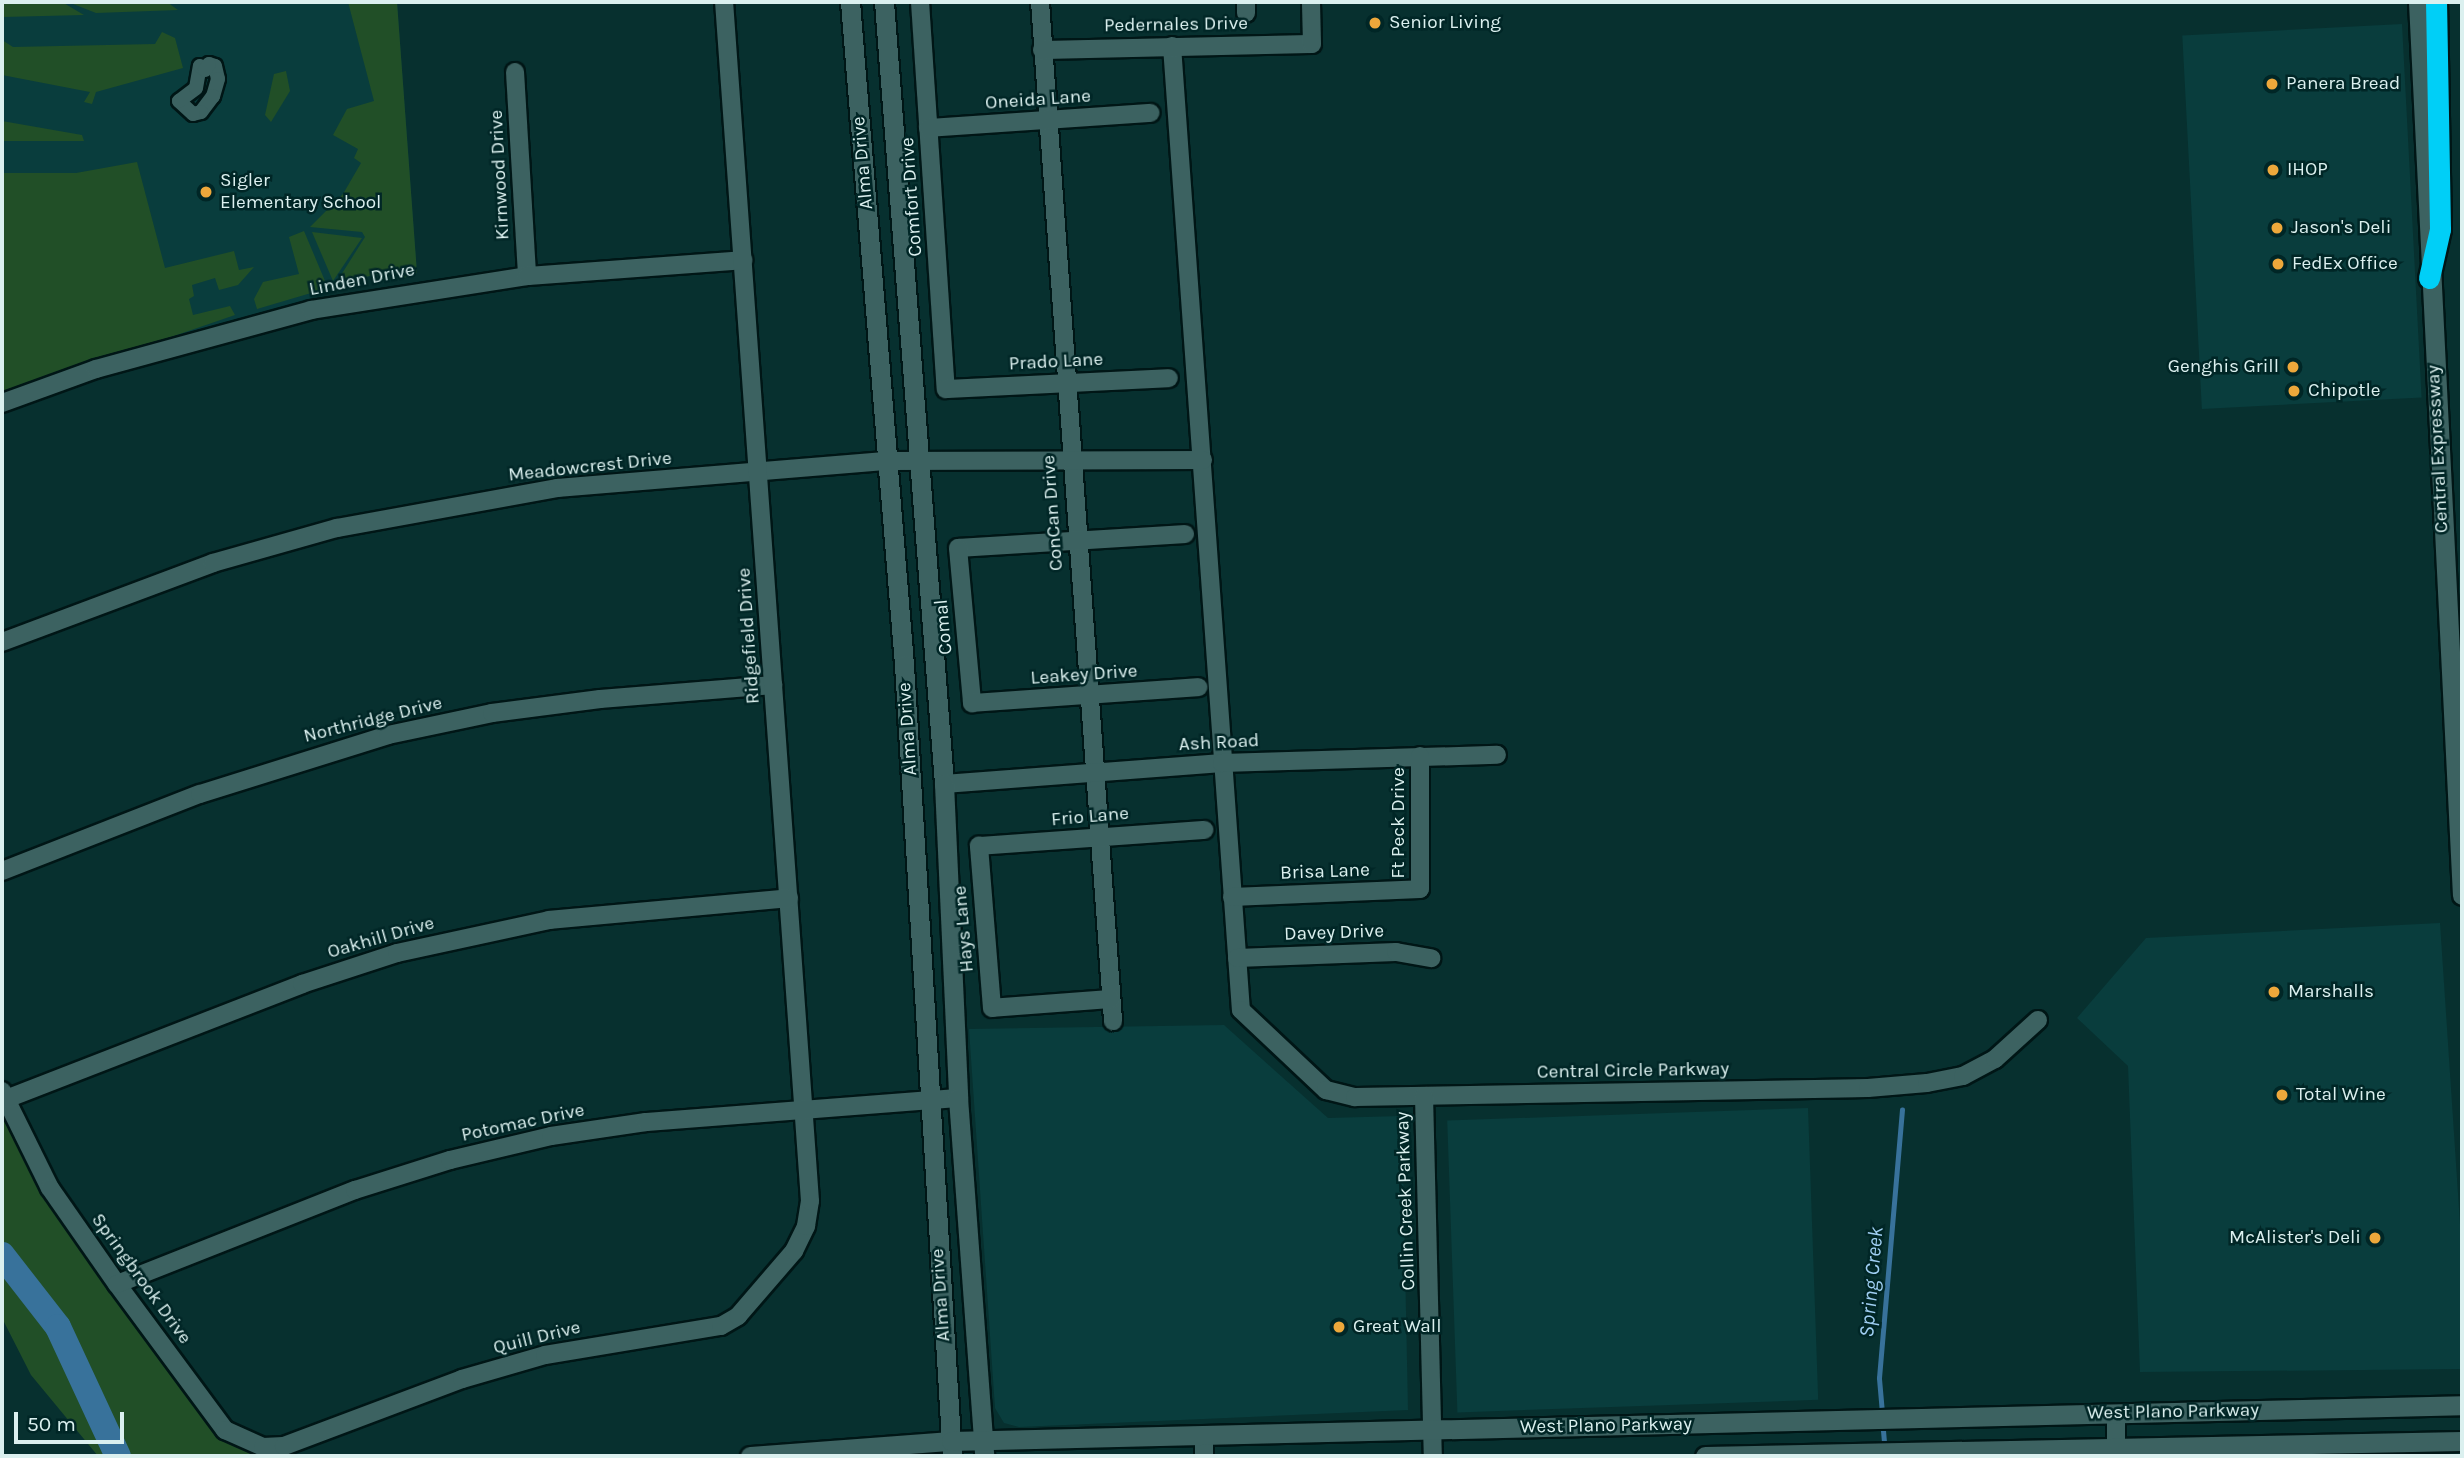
<!DOCTYPE html>
<style>
body{margin:0}
#map{position:relative;width:2464px;height:1458px;overflow:hidden;background:#07302f;font-family:Karla,sans-serif}
div>[style]{position:absolute}
.built>*{inset:0;background:#093d3d;transform-origin:0 0}
.green>*{inset:0;background:#214f27}
.stream>*{height:4.5px;margin:-2.25px;padding:0 2.25px;transform-origin:2.25px;border-radius:2.25px;background:#38729b}
.river>*{height:26px;margin:-13px;padding:0 13px;transform-origin:13px;border-radius:13px;background:#38729b}
.roads{filter:drop-shadow(2px 0 #001616) drop-shadow(-2px 0 #001616) drop-shadow(0 2px #001616) drop-shadow(0 -2px #001616)}
.pedestrian>*{height:14px;margin:-7px;padding:0 7px;transform-origin:7px;border-radius:7px;background:#3c6261}
.minor>*{height:18px;margin:-9px;padding:0 9px;transform-origin:9px;border-radius:9px;background:#3c6261}
.secondary>*{height:19px;margin:-9.5px;padding:0 9.5px;transform-origin:9.5px;border-radius:9.5px;background:#3c6261}
.motorway>*{height:21px;margin:-10.5px;padding:0 10.5px;transform-origin:10.5px;border-radius:10.5px;background:#00cff7}
.dots>*{width:19px;height:19px;translate:-50% -50%;box-sizing:border-box;border:4px solid #002626;border-radius:50%}
span{translate:-50% -50%;white-space:nowrap;text-align:center;line-height:1.15;-webkit-text-stroke:5px #002626;paint-order:stroke}
.poi-label{font-size:19px;color:#dbf0ef}
.left{translate:0 -50%;text-align:left}
.right{translate:-100% -50%;text-align:right}
.street-label{font-size:19px;color:#dbf0ef}
.water-label{font-size:21px;color:#9fcef2;font-style:italic}
.frame{position:absolute;inset:0;border:4px solid #dbf0ef;pointer-events:none}
.scale{position:absolute;left:14px;top:1412px;width:110px;height:32px;box-sizing:border-box;border:4px solid #dbf0ef;border-top:0;padding-left:9px;font-size:21px;line-height:24px;white-space:nowrap;color:#dbf0ef;-webkit-text-stroke:5px #002626;paint-order:stroke}
</style>
<div id="map">
<div class="built">
<div style="clip-path:polygon(2px 2px,397px 2px,417px 274px,401px 278px,387px 273px,346px 281px,289px 309px,2px 403px)"></div>
<div style="left:2402px;top:24px;width:374px;height:220px;rotate:87deg"></div>
<div style="clip-path:polygon(2440px 923px,2462px 1254px,2462px 1369px,2140px 1372px,2128px 1066px,2077px 1018px,2146px 938px)"></div>
<div style="clip-path:polygon(1224px 1025px,1328px 1118px,1402px 1116px,1408px 1410px,1019px 1427px,1004px 1423px,995px 1408px,969px 1029px)"></div>
<div style="left:1808px;top:1108px;width:292px;height:361px;rotate:88deg"></div>
</div>
<div class="green">
<div style="clip-path:polygon(2px 2px,62px 2px,84px 15px,3px 17px)"></div>
<div style="clip-path:polygon(68px 2px,167px 2px,178px 10px,96px 13px)"></div>
<div style="clip-path:polygon(348px 2px,397px 2px,417px 273px,404px 278px,389px 272px,336px 283px,365px 237px,362px 232px,310px 227px,343px 194px,361px 163px,354px 158px,358px 149px,333px 135px,347px 109px,374px 101px)"></div>
<div style="clip-path:polygon(162px 32px,175px 38px,183px 68px,96px 92px,92px 104px,84px 102px,90px 92px,2px 75px,2px 40px,13px 47px,155px 44px)"></div>
<div style="clip-path:polygon(286px 71px,290px 91px,271px 122px,265px 115px,274px 74px)"></div>
<div style="clip-path:polygon(2px 121px,82px 135px,84px 141px,2px 141px)"></div>
<div style="clip-path:polygon(137px 162px,165px 268px,234px 251px,239px 270px,254px 267px,238px 285px,219px 290px,215px 278px,192px 285px,194px 296px,189px 299px,193px 315px,230px 306px,235px 315px,2px 395px,2px 173px,76px 173px)"></div>
<div style="clip-path:polygon(304px 231px,328px 288px,257px 309px,254px 299px,263px 282px,299px 274px,289px 237px)"></div>
<div style="clip-path:polygon(312px 232px,362px 238px,333px 281px)"></div>
<div style="clip-path:polygon(2px 1116px,40px 1192px,107px 1287px,180px 1369px,227px 1441px,257px 1456px,98px 1456px,31px 1375px,2px 1318px)"></div>
</div>
<div class="stream">
<div style="left:1882px;top:1413px;width:35px;rotate:-95deg"></div>
<div style="left:1879px;top:1378px;width:269px;rotate:-85.1deg"></div>
<div style="left:1883px;top:1425px;width:23px;rotate:85deg"></div>
</div>
<div class="river">
<div style="left:2px;top:1255px;width:91px;rotate:52.1deg"></div>
<div style="left:58px;top:1327px;width:142px;rotate:65.1deg"></div>
</div>
<div class="roads">
<div class="pedestrian">
<div style="left:209px;top:64px;width:6px;rotate:18deg"></div>
<div style="left:215px;top:66px;width:13px;rotate:77deg"></div>
<div style="left:218px;top:79px;width:18px;rotate:106deg"></div>
<div style="left:213px;top:96px;width:20px;rotate:127deg"></div>
<div style="left:201px;top:112px;width:8px;rotate:166deg"></div>
<div style="left:193px;top:114px;width:19px;rotate:-137deg"></div>
<div style="left:179px;top:101px;width:21px;rotate:-37deg"></div>
<div style="left:196px;top:88px;width:22px;rotate:-80deg"></div>
<div style="left:200px;top:66px;width:6px;rotate:39deg"></div>
<div style="left:205px;top:70px;width:7px;rotate:-56deg"></div>
</div>
<div class="minor">
<div style="left:920px;top:2px;width:388px;rotate:86.2deg"></div>
<div style="left:946px;top:389px;width:223px;rotate:-2.8deg"></div>
<div style="left:1040px;top:2px;width:1022px;rotate:85.9deg"></div>
<div style="left:1246px;top:2px;width:11px;rotate:90deg"></div>
<div style="left:1172px;top:46px;width:966px;rotate:85.91deg"></div>
<div style="left:1241px;top:1010px;width:117px;rotate:43.3deg"></div>
<div style="left:1326px;top:1090px;width:30px;rotate:14deg"></div>
<div style="left:1355px;top:1097px;width:513px;rotate:-1.01deg"></div>
<div style="left:1868px;top:1088px;width:59px;rotate:-4.8deg"></div>
<div style="left:1927px;top:1083px;width:37px;rotate:-11deg"></div>
<div style="left:1963px;top:1076px;width:36px;rotate:-28deg"></div>
<div style="left:1995px;top:1059px;width:58px;rotate:-42.2deg"></div>
<div style="left:1042px;top:50px;width:270px;rotate:-1.3deg"></div>
<div style="left:1312px;top:44px;width:42px;rotate:-91.4deg"></div>
<div style="left:515px;top:72px;width:204px;rotate:86.6deg"></div>
<div style="left:928px;top:128px;width:223px;rotate:-3.9deg"></div>
<div style="left:2px;top:403px;width:100px;rotate:-19.9deg"></div>
<div style="left:96px;top:369px;width:223px;rotate:-15.3deg"></div>
<div style="left:311px;top:310px;width:219px;rotate:-8.9deg"></div>
<div style="left:527px;top:276px;width:217px;rotate:-4.2deg"></div>
<div style="left:1185px;top:534px;width:227px;rotate:176.5deg"></div>
<div style="left:958px;top:548px;width:156px;rotate:84.8deg"></div>
<div style="left:972px;top:703px;width:227px;rotate:-4deg"></div>
<div style="left:2px;top:642px;width:225px;rotate:-20.5deg"></div>
<div style="left:213px;top:563px;width:129px;rotate:-15.8deg"></div>
<div style="left:337px;top:528px;width:224px;rotate:-10.3deg"></div>
<div style="left:557px;top:488px;width:332px;rotate:-4.7deg"></div>
<div style="left:888px;top:461px;width:315px;rotate:-0.2deg"></div>
<div style="left:944px;top:784px;width:279px;rotate:-4.3deg"></div>
<div style="left:1222px;top:763px;width:275px;rotate:-1.7deg"></div>
<div style="left:2px;top:871px;width:212px;rotate:-21.3deg"></div>
<div style="left:200px;top:794px;width:197px;rotate:-17.4deg"></div>
<div style="left:388px;top:735px;width:106px;rotate:-11.9deg"></div>
<div style="left:492px;top:713px;width:109px;rotate:-7.4deg"></div>
<div style="left:600px;top:699px;width:174px;rotate:-4.6deg"></div>
<div style="left:1232px;top:897px;width:188px;rotate:-2.4deg"></div>
<div style="left:1420px;top:889px;width:133px;rotate:-90deg"></div>
<div style="left:1237px;top:958px;width:159px;rotate:-2.2deg"></div>
<div style="left:1396px;top:952px;width:36px;rotate:10deg"></div>
<div style="left:1111px;top:999px;width:119px;rotate:175.7deg"></div>
<div style="left:992px;top:1008px;width:163px;rotate:-94.6deg"></div>
<div style="left:979px;top:846px;width:226px;rotate:-4.1deg"></div>
<div style="left:2px;top:1091px;width:108px;rotate:63.7deg"></div>
<div style="left:50px;top:1188px;width:117px;rotate:55.1deg"></div>
<div style="left:117px;top:1284px;width:182px;rotate:53.5deg"></div>
<div style="left:225px;top:1430px;width:42px;rotate:24.1deg"></div>
<div style="left:263px;top:1447px;width:21px;rotate:-3deg"></div>
<div style="left:284px;top:1446px;width:190px;rotate:-20.6deg"></div>
<div style="left:462px;top:1379px;width:86px;rotate:-16.1deg"></div>
<div style="left:545px;top:1355px;width:178px;rotate:-9.4deg"></div>
<div style="left:721px;top:1326px;width:20px;rotate:-30deg"></div>
<div style="left:738px;top:1316px;width:86px;rotate:-49.3deg"></div>
<div style="left:794px;top:1251px;width:28px;rotate:-64deg"></div>
<div style="left:806px;top:1226px;width:25px;rotate:-81deg"></div>
<div style="left:810px;top:1201px;width:1202px;rotate:-94.1deg"></div>
<div style="left:1424px;top:1096px;width:360px;rotate:88.6deg"></div>
<div style="left:6px;top:1099px;width:318px;rotate:-21.2deg"></div>
<div style="left:302px;top:984px;width:100px;rotate:-18.1deg"></div>
<div style="left:397px;top:953px;width:156px;rotate:-12.2deg"></div>
<div style="left:549px;top:920px;width:241px;rotate:-5.2deg"></div>
<div style="left:117px;top:1284px;width:256px;rotate:-21.6deg"></div>
<div style="left:355px;top:1190px;width:100px;rotate:-17.5deg"></div>
<div style="left:450px;top:1160px;width:104px;rotate:-13.4deg"></div>
<div style="left:551px;top:1136px;width:96px;rotate:-8.4deg"></div>
<div style="left:646px;top:1122px;width:313px;rotate:-4.4deg"></div>
<div style="left:2116px;top:1414px;width:42px;rotate:90deg"></div>
<div style="left:1204px;top:1456px;width:21px;rotate:-90deg"></div>
</div>
<div class="secondary">
<div style="left:850px;top:2px;width:665px;rotate:85.34deg"></div>
<div style="left:904px;top:665px;width:792px;rotate:86.53deg"></div>
<div style="left:884px;top:2px;width:784px;rotate:85.61deg"></div>
<div style="left:944px;top:784px;width:314px;rotate:87.4deg"></div>
<div style="left:958px;top:1098px;width:359px;rotate:85.8deg"></div>
<div style="left:2418px;top:2px;width:894px;rotate:87.18deg"></div>
<div style="left:750px;top:1456px;width:202px;rotate:-4.3deg"></div>
<div style="left:951px;top:1441px;width:1511px;rotate:-1.36deg"></div>
<div style="left:1705px;top:1456px;width:757px;rotate:-1.14deg"></div>
</div>
<div class="motorway">
<div style="left:2429px;top:278px;width:50px;rotate:-77.3deg"></div>
<div style="left:2440px;top:229px;width:227px;rotate:-91deg"></div>
</div>
</div>
<div class="dots">
<div style="left:1375px;top:23px;background:#eda83b"></div>
<div style="left:2272px;top:84px;background:#eda83b"></div>
<div style="left:2273px;top:170px;background:#eda83b"></div>
<div style="left:206px;top:192px;background:#eda83b"></div>
<div style="left:2277px;top:228px;background:#eda83b"></div>
<div style="left:2278px;top:264px;background:#eda83b"></div>
<div style="left:2293px;top:367px;background:#eda83b"></div>
<div style="left:2294px;top:391px;background:#eda83b"></div>
<div style="left:2274px;top:992px;background:#eda83b"></div>
<div style="left:2282px;top:1095px;background:#eda83b"></div>
<div style="left:2375px;top:1238px;background:#eda83b"></div>
<div style="left:1339px;top:1327px;background:#eda83b"></div>
</div>
<div class="poi-label">
<span class="left" style="left:1389px;top:23px">Senior Living</span>
<span class="left" style="left:2286px;top:84px">Panera Bread</span>
<span class="left" style="left:2287px;top:170px">IHOP</span>
<span class="left" style="left:220px;top:192px">Sigler<br>Elementary School</span>
<span class="left" style="left:2291px;top:228px">Jason's Deli</span>
<span class="left" style="left:2292px;top:264px">FedEx Office</span>
<span class="right" style="left:2279px;top:367px">Genghis Grill</span>
<span class="left" style="left:2308px;top:391px">Chipotle</span>
<span class="left" style="left:2288px;top:992px">Marshalls</span>
<span class="left" style="left:2296px;top:1095px">Total Wine</span>
<span class="right" style="left:2361px;top:1238px">McAlister's Deli</span>
<span class="left" style="left:1353px;top:1327px">Great Wall</span>
</div>
<div class="street-label">
<span style="left:1176px;top:25px;rotate:-1deg">Pedernales Drive</span>
<span style="left:1038px;top:100px;rotate:-4deg">Oneida Lane</span>
<span style="left:863px;top:163px;rotate:-95deg">Alma Drive</span>
<span style="left:500px;top:175px;rotate:-93deg">Kirnwood Drive</span>
<span style="left:912px;top:197px;rotate:-94deg">Comfort Drive</span>
<span style="left:362px;top:280px;rotate:-11deg">Linden Drive</span>
<span style="left:1056px;top:362px;rotate:-3deg">Prado Lane</span>
<span style="left:2438px;top:449px;rotate:-93deg">Central Expressway</span>
<span style="left:590px;top:467px;rotate:-6deg">Meadowcrest Drive</span>
<span style="left:1053px;top:513px;rotate:-94deg">ConCan Drive</span>
<span style="left:944px;top:627px;rotate:-95deg">Comal</span>
<span style="left:749px;top:636px;rotate:-94deg">Ridgefield Drive</span>
<span style="left:1084px;top:675px;rotate:-4deg">Leakey Drive</span>
<span style="left:373px;top:720px;rotate:-14deg">Northridge Drive</span>
<span style="left:908px;top:729px;rotate:-94deg">Alma Drive</span>
<span style="left:1219px;top:743px;rotate:-3deg">Ash Road</span>
<span style="left:1090px;top:817px;rotate:-5deg">Frio Lane</span>
<span style="left:1399px;top:823px;rotate:-90deg">Ft Peck Drive</span>
<span style="left:1325px;top:872px;rotate:-2deg">Brisa Lane</span>
<span style="left:964px;top:929px;rotate:-95deg">Hays Lane</span>
<span style="left:1334px;top:933px;rotate:-2deg">Davey Drive</span>
<span style="left:381px;top:938px;rotate:-16deg">Oakhill Drive</span>
<span style="left:1633px;top:1071px;rotate:-1deg">Central Circle Parkway</span>
<span style="left:523px;top:1123px;rotate:-12deg">Potomac Drive</span>
<span style="left:1406px;top:1201px;rotate:-92deg">Collin Creek Parkway</span>
<span style="left:141px;top:1279px;rotate:54deg">Springbrook Drive</span>
<span style="left:941px;top:1295px;rotate:-94deg">Alma Drive</span>
<span style="left:537px;top:1338px;rotate:-14deg">Quill Drive</span>
<span style="left:2173px;top:1412px;rotate:-1deg">West Plano Parkway</span>
<span style="left:1606px;top:1426px;rotate:-1deg">West Plano Parkway</span>
</div>
<div class="water-label">
<span style="left:1871px;top:1282px;rotate:-85deg">Spring Creek</span>
</div>
<div class="frame"></div>
<div class="scale">50 m</div>
</div>
